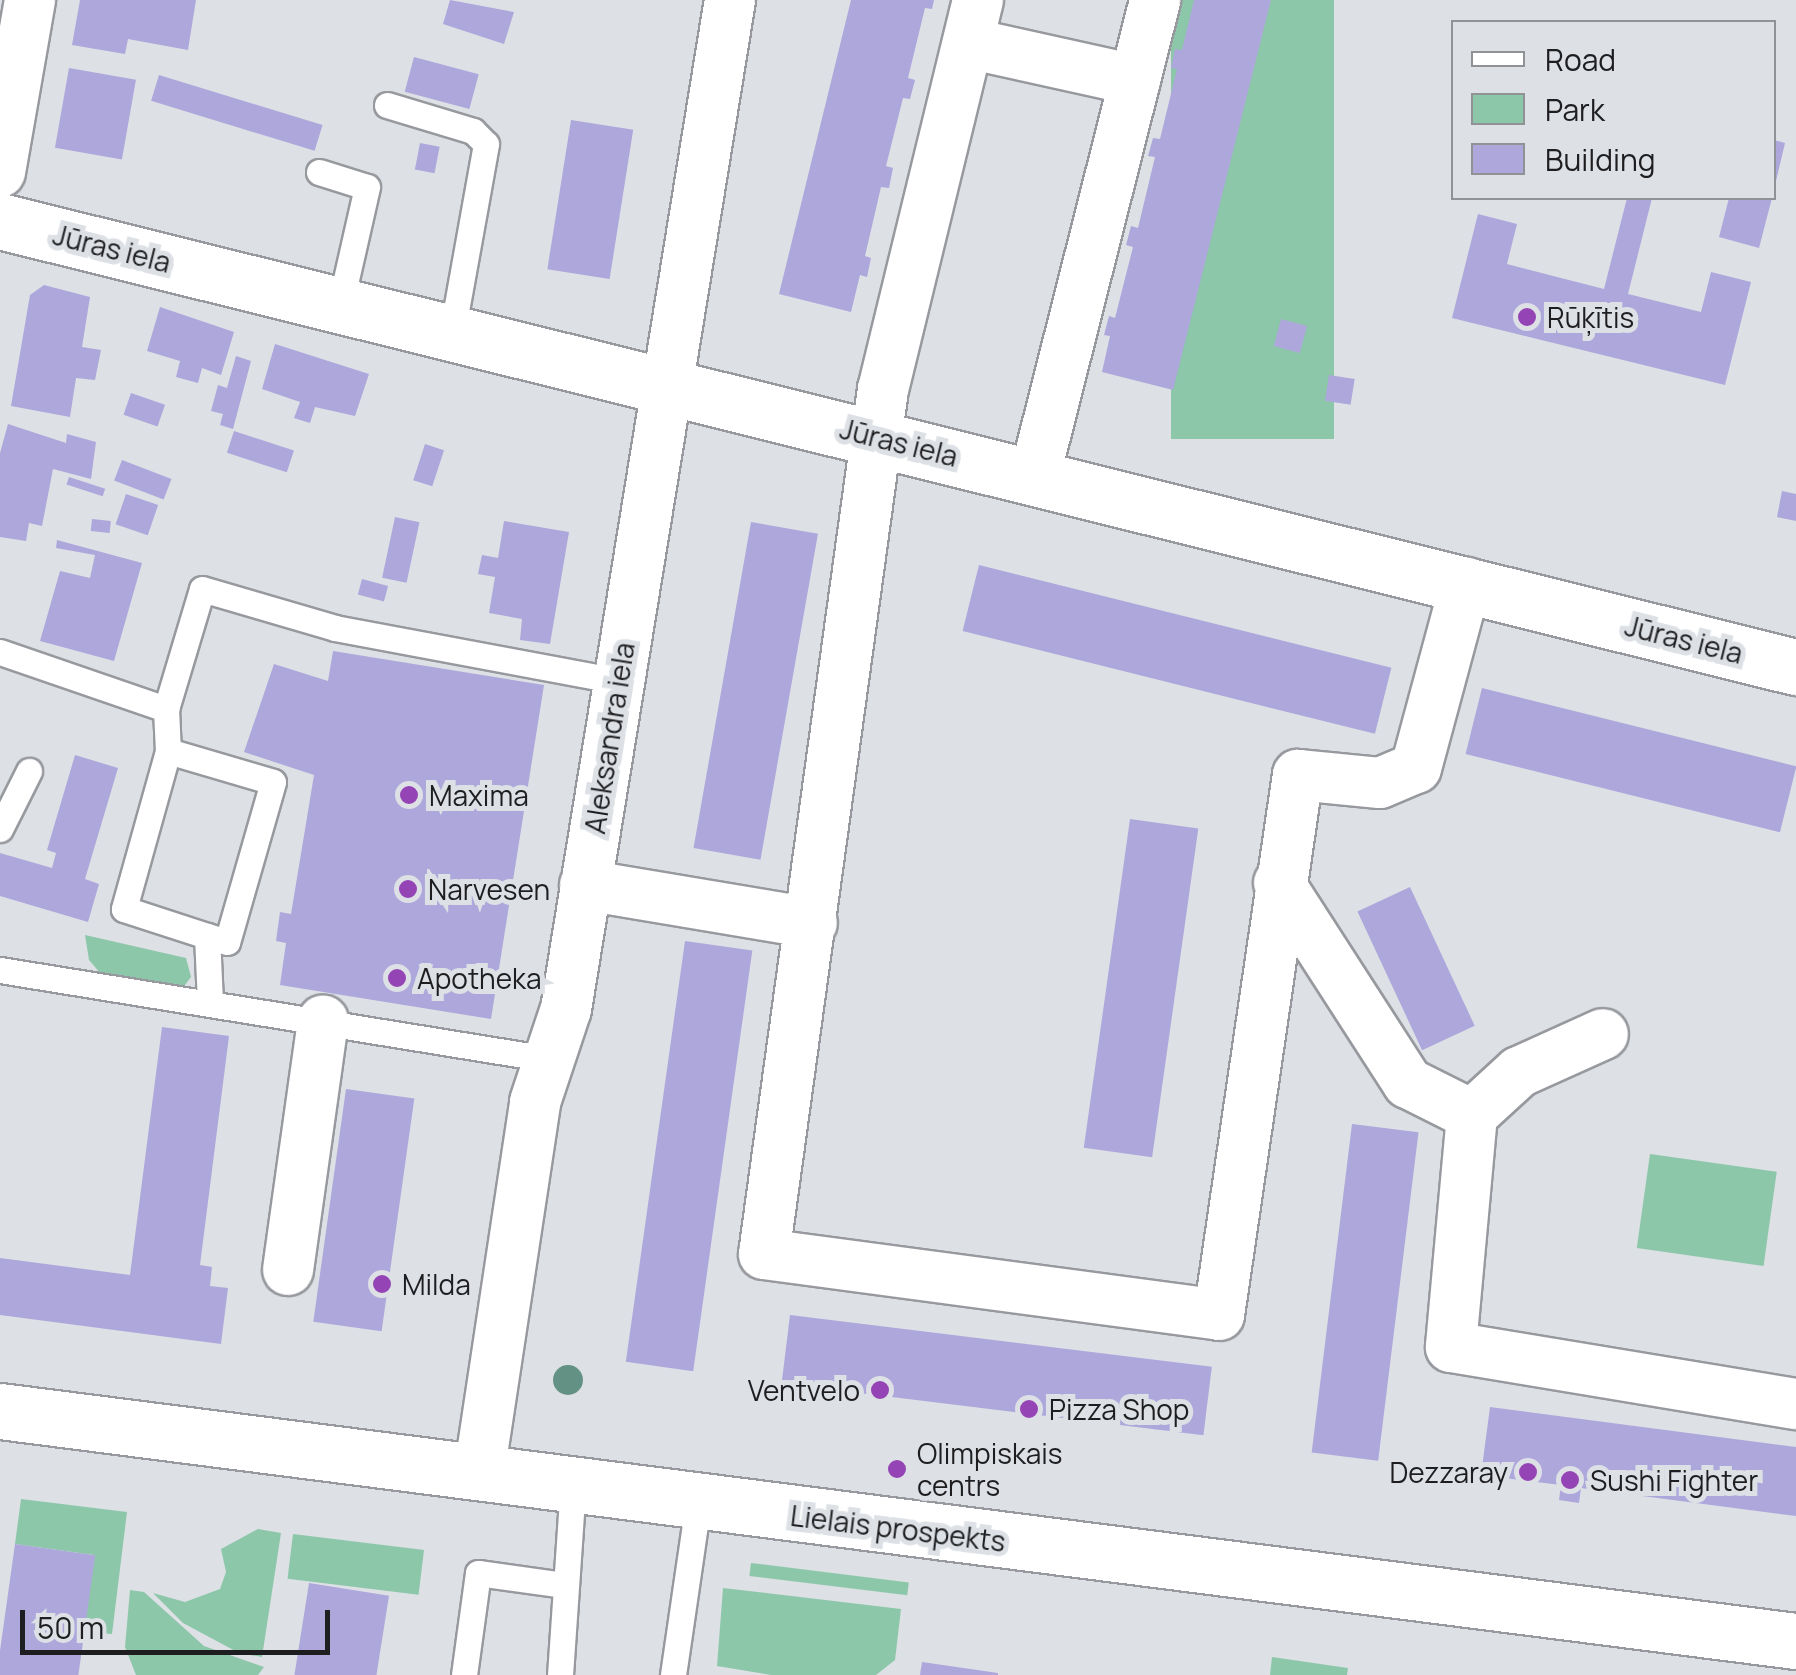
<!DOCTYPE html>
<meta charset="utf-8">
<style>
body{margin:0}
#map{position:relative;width:1796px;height:1675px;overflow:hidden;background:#dde0e5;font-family:Manrope,sans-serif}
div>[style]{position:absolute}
.green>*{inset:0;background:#8dc7a9;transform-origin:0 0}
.building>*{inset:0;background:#ada7dc;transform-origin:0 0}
.roads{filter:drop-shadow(2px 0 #97999e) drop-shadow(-2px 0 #97999e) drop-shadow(0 2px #97999e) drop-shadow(0 -2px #97999e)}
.lane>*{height:25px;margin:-12.5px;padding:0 12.5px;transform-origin:12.5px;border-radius:12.5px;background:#fff}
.street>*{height:50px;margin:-25px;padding:0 25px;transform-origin:25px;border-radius:25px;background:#fff}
.secondary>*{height:55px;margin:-27.5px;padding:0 27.5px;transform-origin:27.5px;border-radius:27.5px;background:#fff}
.trees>*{width:30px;height:30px;margin:-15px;border-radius:50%;background:#639184}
.dots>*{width:28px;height:28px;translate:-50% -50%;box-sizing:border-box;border:5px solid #dde0e5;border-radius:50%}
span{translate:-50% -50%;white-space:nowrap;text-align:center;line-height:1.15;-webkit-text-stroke:10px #dde0e5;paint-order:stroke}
.street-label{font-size:28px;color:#1e1e20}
.poi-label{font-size:28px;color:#1e1e20}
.left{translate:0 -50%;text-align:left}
.right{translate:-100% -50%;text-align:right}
.legend{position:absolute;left:1451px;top:20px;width:325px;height:180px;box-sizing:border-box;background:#dde0e5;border:2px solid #919296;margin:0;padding:12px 18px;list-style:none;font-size:30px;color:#1e1e20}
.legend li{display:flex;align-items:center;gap:20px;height:50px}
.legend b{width:50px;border:2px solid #919296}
.scale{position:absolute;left:20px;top:1610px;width:310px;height:45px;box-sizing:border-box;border:5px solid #1e1e20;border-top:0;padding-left:12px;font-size:30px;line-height:35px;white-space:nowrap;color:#1e1e20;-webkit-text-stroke:8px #dde0e5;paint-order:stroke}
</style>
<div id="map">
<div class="green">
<div style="left:1171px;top:0;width:163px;height:439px"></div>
<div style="clip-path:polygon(85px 935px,186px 958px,191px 977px,182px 989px,101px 974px,89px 960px)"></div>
<div style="left:1650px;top:1154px;width:128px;height:95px;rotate:8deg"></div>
<div style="clip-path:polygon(21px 1499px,127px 1512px,112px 1634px,84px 1632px,94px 1555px,15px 1544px)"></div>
<div style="clip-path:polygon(258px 1529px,281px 1533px,262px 1657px,239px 1653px,183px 1623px,153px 1593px,185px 1602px,220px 1589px,226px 1572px,221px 1549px)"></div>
<div style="left:293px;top:1534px;width:132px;height:45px;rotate:7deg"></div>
<div style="left:751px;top:1563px;width:159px;height:13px;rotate:7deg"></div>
<div style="clip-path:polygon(723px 1588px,901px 1609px,895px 1660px,876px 1675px,771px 1675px,717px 1666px)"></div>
<div style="clip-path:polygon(130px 1590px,144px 1592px,204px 1646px,264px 1667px,258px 1675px,136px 1675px,125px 1647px)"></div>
<div style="clip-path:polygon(1272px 1657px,1348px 1668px,1347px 1675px,1270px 1675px)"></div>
</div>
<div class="building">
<div style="clip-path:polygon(80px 0,196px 0,188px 50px,128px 39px,125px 54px,72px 45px)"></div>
<div style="clip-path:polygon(450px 0,514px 12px,504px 44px,443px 24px)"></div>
<div style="clip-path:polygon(851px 0,934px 0,932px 9px,925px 8px,908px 78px,915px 80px,910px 99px,903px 98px,886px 166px,893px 168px,889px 188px,881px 187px,865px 256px,871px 258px,867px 277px,860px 275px,851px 312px,779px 294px)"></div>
<div style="clip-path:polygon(1194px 0,1271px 0,1173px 390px,1102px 372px,1110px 336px,1104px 335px,1109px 316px,1115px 318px,1133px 247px,1126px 245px,1131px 226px,1138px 228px,1155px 157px,1148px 156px,1153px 138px,1160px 139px,1177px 69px,1171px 68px,1175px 49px,1182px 50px)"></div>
<div style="left:414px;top:57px;width:67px;height:36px;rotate:15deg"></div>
<div style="left:69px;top:68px;width:68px;height:81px;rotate:10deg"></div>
<div style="left:159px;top:75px;width:171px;height:27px;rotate:17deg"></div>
<div style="left:571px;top:120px;width:63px;height:151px;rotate:9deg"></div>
<div style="clip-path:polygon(1774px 140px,1785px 143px,1775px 185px,1774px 185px)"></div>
<div style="left:420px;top:143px;width:20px;height:27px;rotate:11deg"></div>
<div style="clip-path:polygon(1627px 198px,1652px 198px,1628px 294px,1701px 312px,1711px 272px,1751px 282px,1725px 385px,1452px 318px,1478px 214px,1517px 224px,1507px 264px,1604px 289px)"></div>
<div style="clip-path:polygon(1729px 198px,1772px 198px,1759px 248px,1719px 237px)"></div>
<div style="clip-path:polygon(44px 285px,90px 297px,82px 347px,101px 350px,95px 380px,76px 378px,70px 417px,11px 406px,30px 295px)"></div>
<div style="clip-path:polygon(160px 307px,234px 332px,221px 375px,202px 368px,198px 383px,176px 377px,180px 361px,147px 351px)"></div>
<div style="left:1281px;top:319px;width:27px;height:28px;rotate:15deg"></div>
<div style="clip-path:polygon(275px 344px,369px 374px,355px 416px,315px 407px,310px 423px,294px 418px,300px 402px,262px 389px)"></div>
<div style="clip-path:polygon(236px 356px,251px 361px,233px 429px,220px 425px,223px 414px,211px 411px,218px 385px,227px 388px)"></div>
<div style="left:1329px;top:375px;width:26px;height:26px;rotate:9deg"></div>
<div style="left:131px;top:393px;width:36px;height:23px;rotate:19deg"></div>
<div style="clip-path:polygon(8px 424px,66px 443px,67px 434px,96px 442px,91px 479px,53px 469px,42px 526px,29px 523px,26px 541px,0 537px,0 453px)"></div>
<div style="left:234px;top:431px;width:63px;height:23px;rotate:18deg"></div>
<div style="left:425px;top:444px;width:20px;height:38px;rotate:18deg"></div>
<div style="left:122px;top:460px;width:53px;height:22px;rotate:21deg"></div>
<div style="left:69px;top:477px;width:38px;height:8px;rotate:18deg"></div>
<div style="clip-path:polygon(1782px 491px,1796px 494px,1796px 521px,1777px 517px)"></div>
<div style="left:126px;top:494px;width:34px;height:32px;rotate:19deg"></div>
<div style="left:395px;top:517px;width:25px;height:62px;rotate:12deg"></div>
<div style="left:92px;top:519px;width:19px;height:12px;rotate:6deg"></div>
<div style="clip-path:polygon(504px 521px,569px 532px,550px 644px,520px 640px,522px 619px,489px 613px,495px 577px,478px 574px,482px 555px,498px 558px)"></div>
<div style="left:751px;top:522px;width:68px;height:331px;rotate:10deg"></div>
<div style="clip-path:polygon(57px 540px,142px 563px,114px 661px,40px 641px,60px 571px,90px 578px,95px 555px,56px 548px)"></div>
<div style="left:979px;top:565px;width:425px;height:68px;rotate:14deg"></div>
<div style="left:362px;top:579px;width:27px;height:16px;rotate:15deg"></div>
<div style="clip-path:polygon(333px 651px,544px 685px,491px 1019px,280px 985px,286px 943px,276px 941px,280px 912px,291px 914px,314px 775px,244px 752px,274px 664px,328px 681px)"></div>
<div style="left:1482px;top:688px;width:324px;height:68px;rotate:14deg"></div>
<div style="clip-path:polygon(75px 755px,118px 768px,85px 879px,99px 884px,88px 922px,0 896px,0 853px,52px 868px,56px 853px,47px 850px)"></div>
<div style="left:1130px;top:819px;width:69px;height:332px;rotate:8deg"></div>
<div style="left:1410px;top:887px;width:153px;height:58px;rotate:65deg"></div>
<div style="left:685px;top:941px;width:68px;height:425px;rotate:8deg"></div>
<div style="clip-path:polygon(162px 1027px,229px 1036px,200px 1265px,212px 1267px,210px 1286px,228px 1288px,221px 1344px,0 1315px,0 1258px,130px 1275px)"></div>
<div style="left:346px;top:1089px;width:69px;height:235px;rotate:8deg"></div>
<div style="left:1352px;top:1124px;width:67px;height:331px;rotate:7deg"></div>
<div style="left:790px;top:1315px;width:425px;height:69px;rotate:7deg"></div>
<div style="clip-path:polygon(1490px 1407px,1796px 1447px,1796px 1516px,1581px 1488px,1579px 1503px,1559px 1500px,1561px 1485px,1481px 1475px)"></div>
<div style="left:15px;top:1544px;width:81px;height:132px;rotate:8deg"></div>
<div style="left:309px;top:1583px;width:81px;height:93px;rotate:9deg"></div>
<div style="clip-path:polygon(922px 1662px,998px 1673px,998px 1675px,920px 1675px)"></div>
</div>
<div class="roads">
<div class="lane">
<div style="left:387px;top:105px;width:90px;rotate:16.8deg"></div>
<div style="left:473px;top:131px;width:18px;rotate:45deg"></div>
<div style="left:486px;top:144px;width:192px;rotate:100.2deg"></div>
<div style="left:319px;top:172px;width:50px;rotate:17.4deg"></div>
<div style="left:367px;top:187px;width:122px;rotate:102.8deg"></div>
<div style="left:0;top:652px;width:176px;rotate:19deg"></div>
<div style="left:166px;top:709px;width:125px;rotate:-73.3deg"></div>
<div style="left:202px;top:589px;width:139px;rotate:16.3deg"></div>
<div style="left:335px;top:628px;width:288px;rotate:10.6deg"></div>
<div style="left:166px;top:709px;width:42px;rotate:87.3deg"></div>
<div style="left:168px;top:751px;width:164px;rotate:105.6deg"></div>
<div style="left:124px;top:909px;width:87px;rotate:18deg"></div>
<div style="left:207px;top:936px;width:66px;rotate:87.4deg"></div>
<div style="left:168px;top:751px;width:109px;rotate:16.4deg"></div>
<div style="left:273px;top:782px;width:166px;rotate:106deg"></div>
<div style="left:227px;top:942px;width:21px;rotate:-163deg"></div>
<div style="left:0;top:829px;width:65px;rotate:-63.4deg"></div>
<div style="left:0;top:970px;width:555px;rotate:9.22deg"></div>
<div style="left:464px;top:1675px;width:103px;rotate:-82.2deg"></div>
<div style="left:478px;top:1573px;width:86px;rotate:8deg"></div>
<div style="left:560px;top:1675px;width:189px;rotate:-86.1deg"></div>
<div style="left:673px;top:1675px;width:174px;rotate:-81.7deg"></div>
</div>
<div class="street">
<div style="left:978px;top:0;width:400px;rotate:103.7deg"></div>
<div style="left:883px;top:389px;width:873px;rotate:97.83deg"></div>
<div style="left:764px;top:1254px;width:459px;rotate:7.6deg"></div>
<div style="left:1219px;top:1315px;width:546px;rotate:-81.68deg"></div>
<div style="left:1298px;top:775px;width:82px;rotate:5.6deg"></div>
<div style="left:1380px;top:783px;width:39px;rotate:-23deg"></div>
<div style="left:1416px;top:768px;width:192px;rotate:-74.9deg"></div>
<div style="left:968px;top:43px;width:171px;rotate:12.5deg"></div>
<div style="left:0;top:172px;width:175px;rotate:-80.1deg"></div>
<div style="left:1035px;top:475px;width:490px;rotate:-75.8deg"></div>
<div style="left:1279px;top:883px;width:238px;rotate:57.2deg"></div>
<div style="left:1408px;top:1083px;width:72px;rotate:26.6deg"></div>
<div style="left:1472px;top:1115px;width:233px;rotate:95.2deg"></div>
<div style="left:1451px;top:1347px;width:350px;rotate:9.4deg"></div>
<div style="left:585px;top:885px;width:230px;rotate:9.5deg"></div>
<div style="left:1472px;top:1115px;width:64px;rotate:-42.5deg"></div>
<div style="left:1519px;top:1072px;width:92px;rotate:-24.3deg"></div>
<div style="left:288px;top:1270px;width:252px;rotate:-82deg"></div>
<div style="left:479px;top:1474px;width:376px;rotate:-81.4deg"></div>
<div style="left:535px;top:1102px;width:98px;rotate:-71.6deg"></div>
<div style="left:566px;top:1009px;width:1022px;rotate:-80.77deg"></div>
</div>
<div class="secondary">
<div style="left:0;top:221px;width:1851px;rotate:13.95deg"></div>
<div style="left:0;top:1411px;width:1811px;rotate:7.3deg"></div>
</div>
</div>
<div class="trees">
<div style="left:568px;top:1380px"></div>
</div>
<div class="dots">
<div style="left:1527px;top:317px;background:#9444b4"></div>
<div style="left:409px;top:795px;background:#9444b4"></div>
<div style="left:408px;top:889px;background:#9444b4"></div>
<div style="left:397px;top:978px;background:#9444b4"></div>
<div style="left:382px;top:1284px;background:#9444b4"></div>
<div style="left:880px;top:1390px;background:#9444b4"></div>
<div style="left:1029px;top:1409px;background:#9444b4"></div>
<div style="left:897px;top:1469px;background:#9444b4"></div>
<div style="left:1528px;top:1472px;background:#9444b4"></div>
<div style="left:1570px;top:1480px;background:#9444b4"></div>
</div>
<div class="street-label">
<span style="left:112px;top:248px;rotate:14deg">Jūras iela</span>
<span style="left:899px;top:442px;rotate:14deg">Jūras iela</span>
<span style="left:1684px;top:639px;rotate:14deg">Jūras iela</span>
<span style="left:609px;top:738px;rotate:-81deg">Aleksandra iela</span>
<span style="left:898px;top:1528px;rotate:7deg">Lielais prospekts</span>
</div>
<div class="poi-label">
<span class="left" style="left:1547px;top:317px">Rūķītis</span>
<span class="left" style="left:429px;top:795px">Maxima</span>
<span class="left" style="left:428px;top:889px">Narvesen</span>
<span class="left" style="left:417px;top:978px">Apotheka</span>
<span class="left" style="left:402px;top:1284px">Milda</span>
<span class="right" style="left:860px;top:1390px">Ventvelo</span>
<span class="left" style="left:1049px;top:1409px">Pizza Shop</span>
<span class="left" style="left:917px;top:1469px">Olimpiskais<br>centrs</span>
<span class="right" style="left:1508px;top:1472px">Dezzaray</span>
<span class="left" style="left:1590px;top:1480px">Sushi Fighter</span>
</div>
<ul class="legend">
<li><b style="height:12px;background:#fff"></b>Road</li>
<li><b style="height:28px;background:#8dc7a9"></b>Park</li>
<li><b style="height:28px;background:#ada7dc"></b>Building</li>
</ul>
<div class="scale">50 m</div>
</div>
